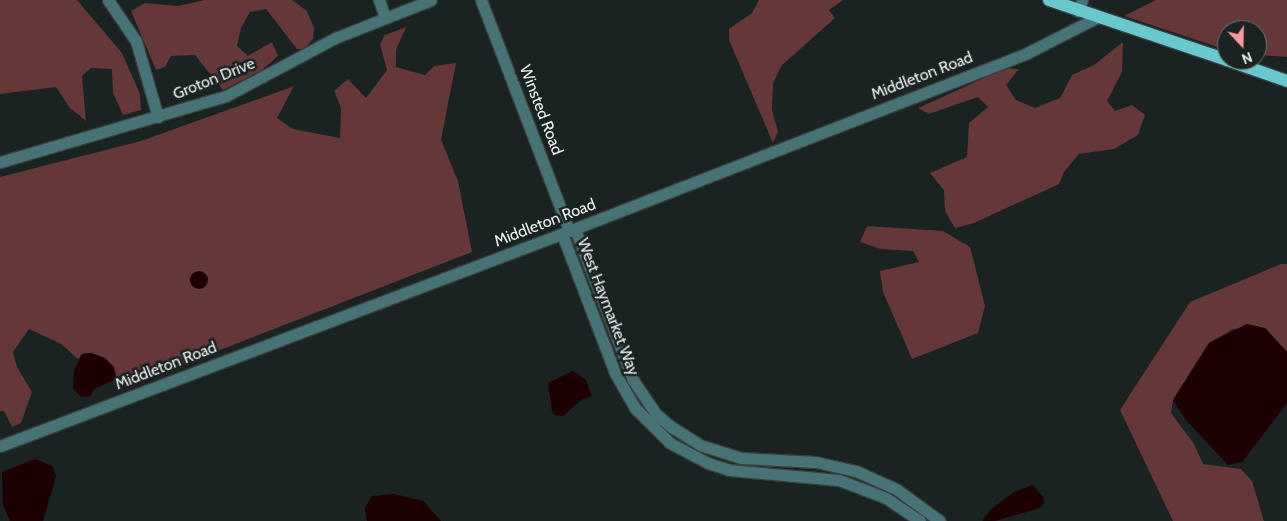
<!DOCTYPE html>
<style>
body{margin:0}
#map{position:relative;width:1287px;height:521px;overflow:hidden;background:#1a2222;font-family:Cabin,sans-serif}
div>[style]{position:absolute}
.green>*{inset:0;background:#643738}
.water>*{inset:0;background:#1d0002}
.round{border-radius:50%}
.roads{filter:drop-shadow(1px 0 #373f3f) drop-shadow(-1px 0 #373f3f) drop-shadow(0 1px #373f3f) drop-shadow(0 -1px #373f3f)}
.minor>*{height:11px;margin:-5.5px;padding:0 5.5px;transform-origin:5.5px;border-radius:5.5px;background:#487376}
.major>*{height:12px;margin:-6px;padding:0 6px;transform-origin:6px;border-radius:6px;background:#69c8ce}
span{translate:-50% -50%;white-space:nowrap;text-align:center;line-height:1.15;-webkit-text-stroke:5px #1a2222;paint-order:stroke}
.street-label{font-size:16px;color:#eaf0f0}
.north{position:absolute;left:1217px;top:20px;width:50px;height:50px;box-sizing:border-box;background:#1a2222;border:1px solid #6d7474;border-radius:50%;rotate:159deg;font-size:14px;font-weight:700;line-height:20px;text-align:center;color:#eaf0f0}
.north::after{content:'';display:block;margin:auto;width:18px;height:22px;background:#f59b9b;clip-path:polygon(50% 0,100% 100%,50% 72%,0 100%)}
</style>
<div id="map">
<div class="green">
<div style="clip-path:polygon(0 0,77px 0,122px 53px,140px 94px,141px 110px,123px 115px,113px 93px,112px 69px,91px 68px,82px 76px,86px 121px,70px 108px,56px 87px,0 94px)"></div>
<div style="clip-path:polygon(205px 0,292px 0,307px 11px,314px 28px,313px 39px,304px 49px,297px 49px,266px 9px,250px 12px,241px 28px,237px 46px,248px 56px,272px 42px,278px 56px,262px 70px,223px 90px,195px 55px,171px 56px,165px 67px,156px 70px,131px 11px,145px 3px,178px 6px)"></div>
<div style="clip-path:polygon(759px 0,843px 0,829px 10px,835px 18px,782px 65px,773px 83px,772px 110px,778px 132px,773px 143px,729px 40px,729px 29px,752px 13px)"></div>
<div style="clip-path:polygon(1156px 0,1287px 0,1287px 57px,1257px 55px,1257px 30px,1227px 30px,1227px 50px,1124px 16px)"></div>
<div style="clip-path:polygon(406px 27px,396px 50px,396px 67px,425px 75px,434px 66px,456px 63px,441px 140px,458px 181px,472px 252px,117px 390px,113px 382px,116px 373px,105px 358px,91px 353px,82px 354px,78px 359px,61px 344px,29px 329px,13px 352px,17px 367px,32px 392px,21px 423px,12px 427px,4px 411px,0 411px,0 177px,141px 141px,294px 86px,277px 118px,293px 129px,340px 138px,341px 108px,334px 91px,348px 79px,366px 98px,387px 70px,380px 44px,385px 35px)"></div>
<div style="clip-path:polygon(1123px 42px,1122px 72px,1107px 101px,1115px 111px,1132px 105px,1145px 115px,1138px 135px,1114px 149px,1079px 154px,1064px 172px,1059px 184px,974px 223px,955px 228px,945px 211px,944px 190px,930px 173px,967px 157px,969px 123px,988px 107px,978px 97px,929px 114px,918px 108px,1006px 68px,1019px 69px,1006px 85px,1016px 100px,1035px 108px,1060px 98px,1072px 75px,1094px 65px)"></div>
<div style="clip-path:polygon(867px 226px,943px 231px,970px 247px,985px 306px,978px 333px,912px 359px,883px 292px,880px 271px,919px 262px,913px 251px,881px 249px,860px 242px)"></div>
<div style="clip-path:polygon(1281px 264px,1287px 264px,1287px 352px,1265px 328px,1233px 329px,1209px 343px,1173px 400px,1171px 413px,1194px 444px,1203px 464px,1241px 469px,1252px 481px,1264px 521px,1173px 521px,1120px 410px,1190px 302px)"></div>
</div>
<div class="water">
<div class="round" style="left:190px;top:271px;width:18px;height:18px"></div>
<div style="clip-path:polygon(1247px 324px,1265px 328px,1287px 352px,1287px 403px,1242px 462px,1228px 465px,1186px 420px,1173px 400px,1209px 343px)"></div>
<div style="clip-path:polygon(91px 353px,105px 358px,114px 367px,116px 379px,94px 389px,90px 396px,81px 397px,73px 388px,74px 371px,82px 354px)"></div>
<div style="clip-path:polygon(573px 371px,586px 380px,592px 396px,581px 400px,563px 416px,555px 415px,552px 411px,548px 383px)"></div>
<div style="clip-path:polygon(35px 459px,52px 466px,56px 476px,43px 521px,10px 521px,3px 504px,2px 472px)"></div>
<div style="clip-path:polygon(1033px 485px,1043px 497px,1044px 503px,1040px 508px,995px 521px,982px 521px,990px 510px,1014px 492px)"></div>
<div style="clip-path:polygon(394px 494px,423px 501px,441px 521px,367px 521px,365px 508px,372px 496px)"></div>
</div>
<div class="roads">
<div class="minor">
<div style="left:108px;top:0;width:50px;rotate:55.7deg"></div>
<div style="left:136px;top:41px;width:79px;rotate:73.9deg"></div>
<div style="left:379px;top:0;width:18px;rotate:71deg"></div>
<div style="left:481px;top:0;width:247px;rotate:69.1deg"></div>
<div style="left:1078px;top:11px;width:12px;rotate:-70deg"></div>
<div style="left:0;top:162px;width:235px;rotate:-16.3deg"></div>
<div style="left:226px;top:96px;width:123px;rotate:-28deg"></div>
<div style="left:335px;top:38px;width:103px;rotate:-21.6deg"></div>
<div style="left:575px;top:229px;width:162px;rotate:69deg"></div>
<div style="left:633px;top:380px;width:40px;rotate:56deg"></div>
<div style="left:655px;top:413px;width:20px;rotate:41deg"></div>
<div style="left:670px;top:426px;width:36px;rotate:32deg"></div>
<div style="left:700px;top:445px;width:43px;rotate:17.6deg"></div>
<div style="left:741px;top:458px;width:75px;rotate:3.1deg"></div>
<div style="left:816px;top:462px;width:41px;rotate:12.7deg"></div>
<div style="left:856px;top:471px;width:44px;rotate:24.2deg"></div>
<div style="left:896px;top:489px;width:54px;rotate:36deg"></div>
<div style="left:562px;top:234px;width:149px;rotate:69.1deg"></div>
<div style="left:615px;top:373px;width:40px;rotate:60.3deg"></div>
<div style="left:635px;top:408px;width:49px;rotate:45deg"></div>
<div style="left:670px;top:443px;width:43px;rotate:27.8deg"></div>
<div style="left:708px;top:463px;width:22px;rotate:18deg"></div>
<div style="left:729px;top:470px;width:110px;rotate:5.2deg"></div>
<div style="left:839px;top:480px;width:50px;rotate:21deg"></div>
<div style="left:886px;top:498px;width:41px;rotate:34.1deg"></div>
<div style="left:0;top:446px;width:608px;rotate:-20.7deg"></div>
<div style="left:569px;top:231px;width:491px;rotate:-21.2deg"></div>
<div style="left:1027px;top:53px;width:77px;rotate:-26.9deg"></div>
</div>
<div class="major">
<div style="left:1049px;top:0;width:188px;rotate:18.6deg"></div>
<div style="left:1227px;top:60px;width:64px;rotate:19.3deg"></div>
</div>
</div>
<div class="street-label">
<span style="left:922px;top:76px;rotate:-21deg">Middleton Road</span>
<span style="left:214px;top:79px;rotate:-22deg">Groton Drive</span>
<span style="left:541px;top:110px;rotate:69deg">Winsted Road</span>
<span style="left:545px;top:223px;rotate:-21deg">Middleton Road</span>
<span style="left:608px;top:307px;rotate:69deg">West Haymarket Way</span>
<span style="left:166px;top:366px;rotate:-21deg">Middleton Road</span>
</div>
<div class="north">N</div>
</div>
